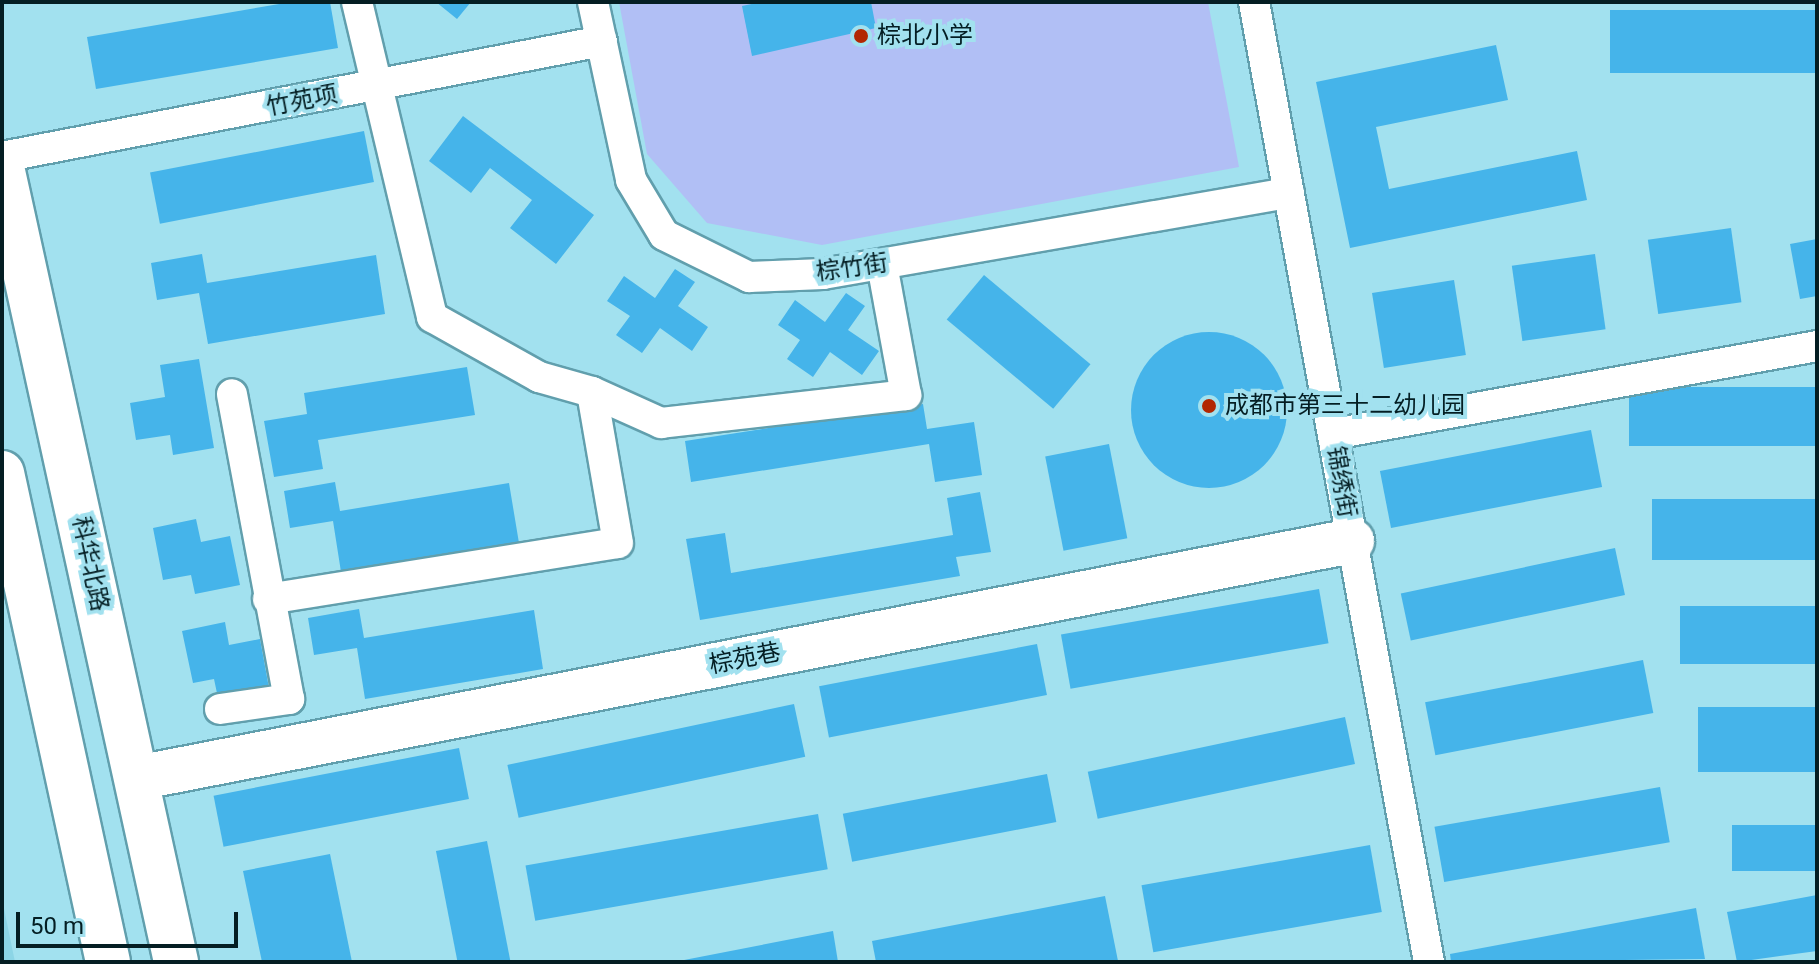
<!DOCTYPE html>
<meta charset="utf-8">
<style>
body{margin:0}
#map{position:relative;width:1819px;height:964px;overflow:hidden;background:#a2e1ef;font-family:Roboto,"Noto Sans SC",sans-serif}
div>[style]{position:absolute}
.built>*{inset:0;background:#8cd5e6}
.green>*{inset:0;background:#b1bff5}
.building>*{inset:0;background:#45b4ea;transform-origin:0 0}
.round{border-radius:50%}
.roads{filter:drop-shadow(2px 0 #619fad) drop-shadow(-2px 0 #619fad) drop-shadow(0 2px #619fad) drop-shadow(0 -2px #619fad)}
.street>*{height:30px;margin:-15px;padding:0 15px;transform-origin:15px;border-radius:15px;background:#fff}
.secondary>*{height:44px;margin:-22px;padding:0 22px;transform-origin:22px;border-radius:22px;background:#fff}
.primary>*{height:44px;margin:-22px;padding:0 22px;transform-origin:22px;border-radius:22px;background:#fff}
.dots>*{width:22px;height:22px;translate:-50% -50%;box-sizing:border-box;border:4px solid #a2e1ef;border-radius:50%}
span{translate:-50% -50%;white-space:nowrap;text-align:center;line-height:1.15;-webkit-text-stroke:8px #a2e1ef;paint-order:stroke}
.poi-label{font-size:24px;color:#041e23}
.left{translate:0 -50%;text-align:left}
.street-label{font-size:24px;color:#041e23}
.frame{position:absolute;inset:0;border:4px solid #041e23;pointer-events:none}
.scale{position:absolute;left:16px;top:912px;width:222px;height:36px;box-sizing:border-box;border:4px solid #041e23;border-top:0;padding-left:10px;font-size:24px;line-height:28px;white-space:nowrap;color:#041e23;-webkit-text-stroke:6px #a2e1ef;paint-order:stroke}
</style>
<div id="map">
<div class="built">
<div style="clip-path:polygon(2px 899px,15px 962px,2px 962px)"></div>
</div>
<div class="green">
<div style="clip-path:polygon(619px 2px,1208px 2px,1239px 167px,822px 245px,707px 223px,647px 154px)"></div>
</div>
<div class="building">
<div style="clip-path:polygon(291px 2px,330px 2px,338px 48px,96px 89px,87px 37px)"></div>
<div style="clip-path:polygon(436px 2px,471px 2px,457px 19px)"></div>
<div style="clip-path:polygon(761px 2px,871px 2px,876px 28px,752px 56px,742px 6px)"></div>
<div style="left:1817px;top:10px;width:63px;height:207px;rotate:90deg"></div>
<div style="clip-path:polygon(1496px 45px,1508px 100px,1376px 127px,1389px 189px,1577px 151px,1587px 200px,1350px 248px,1316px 82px)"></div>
<div style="clip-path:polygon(463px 116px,594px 215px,556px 264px,510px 228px,532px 200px,490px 168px,471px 193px,429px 161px)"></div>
<div style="left:364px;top:131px;width:52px;height:218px;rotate:79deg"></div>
<div style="left:1731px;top:228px;width:75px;height:84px;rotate:82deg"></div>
<div style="clip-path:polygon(1817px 239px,1817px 296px,1800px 299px,1790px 244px)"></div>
<div style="clip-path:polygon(202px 254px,207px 283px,376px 255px,385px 314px,208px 344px,199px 293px,157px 300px,151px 263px)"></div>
<div style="left:1595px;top:254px;width:76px;height:84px;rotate:82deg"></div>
<div style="clip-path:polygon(675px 269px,695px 282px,678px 306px,708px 327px,692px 351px,660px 328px,642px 353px,616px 335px,630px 316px,607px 301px,624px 276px,655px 298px)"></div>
<div style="left:984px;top:275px;width:139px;height:58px;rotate:40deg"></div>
<div style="left:1454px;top:280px;width:76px;height:83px;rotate:81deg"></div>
<div style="clip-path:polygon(846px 293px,865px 306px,848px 330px,879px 351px,862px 375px,830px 352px,813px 377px,787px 359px,800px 340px,778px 325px,795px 300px,825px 322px)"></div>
<div class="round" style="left:1131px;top:332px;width:156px;height:156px"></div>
<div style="clip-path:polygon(199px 359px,214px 448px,173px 455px,170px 435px,136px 440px,130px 403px,165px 397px,160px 365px)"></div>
<div style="clip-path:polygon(467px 367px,475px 415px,318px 440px,323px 469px,274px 477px,264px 421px,307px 414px,304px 393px)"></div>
<div style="left:1817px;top:387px;width:59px;height:188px;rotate:90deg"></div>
<div style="clip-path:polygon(923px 404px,927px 429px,974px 422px,982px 475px,935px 482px,929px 444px,691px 482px,685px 441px)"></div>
<div style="left:1591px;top:430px;width:58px;height:215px;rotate:79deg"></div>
<div style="left:1109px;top:444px;width:96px;height:65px;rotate:79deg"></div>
<div style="clip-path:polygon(335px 482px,340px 511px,509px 483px,519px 543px,341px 572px,333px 521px,290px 528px,284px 491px)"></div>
<div style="clip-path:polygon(980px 492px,991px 552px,956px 557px,960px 576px,700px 620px,686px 539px,725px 533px,731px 573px,953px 535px,947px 498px)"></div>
<div style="left:1817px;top:499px;width:61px;height:165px;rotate:90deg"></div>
<div style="clip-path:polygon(196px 519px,201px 542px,230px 536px,240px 585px,195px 594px,191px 575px,163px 580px,153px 528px)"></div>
<div style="left:1615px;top:548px;width:48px;height:219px;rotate:78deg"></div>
<div style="left:1319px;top:589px;width:55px;height:262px;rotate:80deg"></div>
<div style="left:1817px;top:606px;width:58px;height:137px;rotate:90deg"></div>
<div style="clip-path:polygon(359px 609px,364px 638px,534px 610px,543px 669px,365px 699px,357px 648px,314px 655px,308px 618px)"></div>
<div style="clip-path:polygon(225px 622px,229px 645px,260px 639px,269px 688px,218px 698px,214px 679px,193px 683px,182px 631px)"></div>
<div style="left:1037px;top:644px;width:52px;height:222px;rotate:79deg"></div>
<div style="left:1643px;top:660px;width:54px;height:222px;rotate:79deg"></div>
<div style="left:794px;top:704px;width:54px;height:293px;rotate:78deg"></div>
<div style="left:1817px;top:707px;width:65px;height:119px;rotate:90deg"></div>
<div style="left:1345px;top:717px;width:48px;height:263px;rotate:78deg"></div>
<div style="left:459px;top:748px;width:52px;height:250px;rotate:79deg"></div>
<div style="left:1047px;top:774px;width:49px;height:208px;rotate:79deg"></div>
<div style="left:1660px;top:787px;width:56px;height:229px;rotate:80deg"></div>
<div style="left:818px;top:814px;width:56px;height:297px;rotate:80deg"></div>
<div style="left:1817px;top:825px;width:46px;height:85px;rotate:90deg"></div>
<div style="left:487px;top:841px;width:123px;height:52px;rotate:79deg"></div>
<div style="left:1370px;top:845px;width:68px;height:232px;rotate:80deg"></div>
<div style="clip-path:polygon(330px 854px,352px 962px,262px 962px,243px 871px)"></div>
<div style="clip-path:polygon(1817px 895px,1817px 951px,1737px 962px,1727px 912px)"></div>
<div style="clip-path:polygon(1105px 896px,1118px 961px,876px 962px,872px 941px)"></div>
<div style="clip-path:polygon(1696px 908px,1705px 959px,1451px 962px,1450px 954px)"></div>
<div style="clip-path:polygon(833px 931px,838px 962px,680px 962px,679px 961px)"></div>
</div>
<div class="roads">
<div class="street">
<div style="left:357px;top:2px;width:324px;rotate:76.6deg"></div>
<div style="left:432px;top:317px;width:123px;rotate:29.3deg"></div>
<div style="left:539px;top:377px;width:55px;rotate:15.8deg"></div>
<div style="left:592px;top:392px;width:76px;rotate:24.2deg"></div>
<div style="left:661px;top:423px;width:247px;rotate:-6.5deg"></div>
<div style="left:906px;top:395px;width:133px;rotate:-100.4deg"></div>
<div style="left:593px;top:2px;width:182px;rotate:77.9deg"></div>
<div style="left:631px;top:180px;width:64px;rotate:59deg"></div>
<div style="left:664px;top:235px;width:95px;rotate:26.3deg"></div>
<div style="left:749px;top:277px;width:74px;rotate:-2.3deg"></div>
<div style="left:823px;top:274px;width:473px;rotate:-9.9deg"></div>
<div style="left:1254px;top:2px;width:976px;rotate:79.67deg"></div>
<div style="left:2px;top:157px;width:611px;rotate:-10.94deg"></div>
<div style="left:1333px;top:434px;width:492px;rotate:-10.3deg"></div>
<div style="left:268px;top:599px;width:354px;rotate:-9.1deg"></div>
<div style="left:618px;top:543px;width:153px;rotate:-99.8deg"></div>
<div style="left:220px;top:709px;width:70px;rotate:-8.2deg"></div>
<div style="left:289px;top:699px;width:310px;rotate:-100.6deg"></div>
</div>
<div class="secondary">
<div style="left:137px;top:778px;width:1238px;rotate:-11.04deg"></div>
</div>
<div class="primary">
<div style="left:2px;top:167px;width:814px;rotate:77.65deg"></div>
<div style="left:2px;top:473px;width:500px;rotate:77.77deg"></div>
</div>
</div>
<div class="dots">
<div style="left:861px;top:36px;background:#b22702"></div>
<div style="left:1209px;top:406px;background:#b22702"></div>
</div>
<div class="poi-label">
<span class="left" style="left:877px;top:36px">棕北小学</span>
<span class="left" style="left:1225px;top:406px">成都市第三十二幼儿园</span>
</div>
<div class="street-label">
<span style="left:302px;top:101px;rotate:-11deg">竹苑项</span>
<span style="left:852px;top:268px;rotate:-8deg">棕竹街</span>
<span style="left:1341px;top:482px;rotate:80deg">锦绣街</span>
<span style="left:90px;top:564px;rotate:78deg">科华北路</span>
<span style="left:745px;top:659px;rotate:-11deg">棕苑巷</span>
</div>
<div class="frame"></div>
<div class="scale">50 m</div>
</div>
